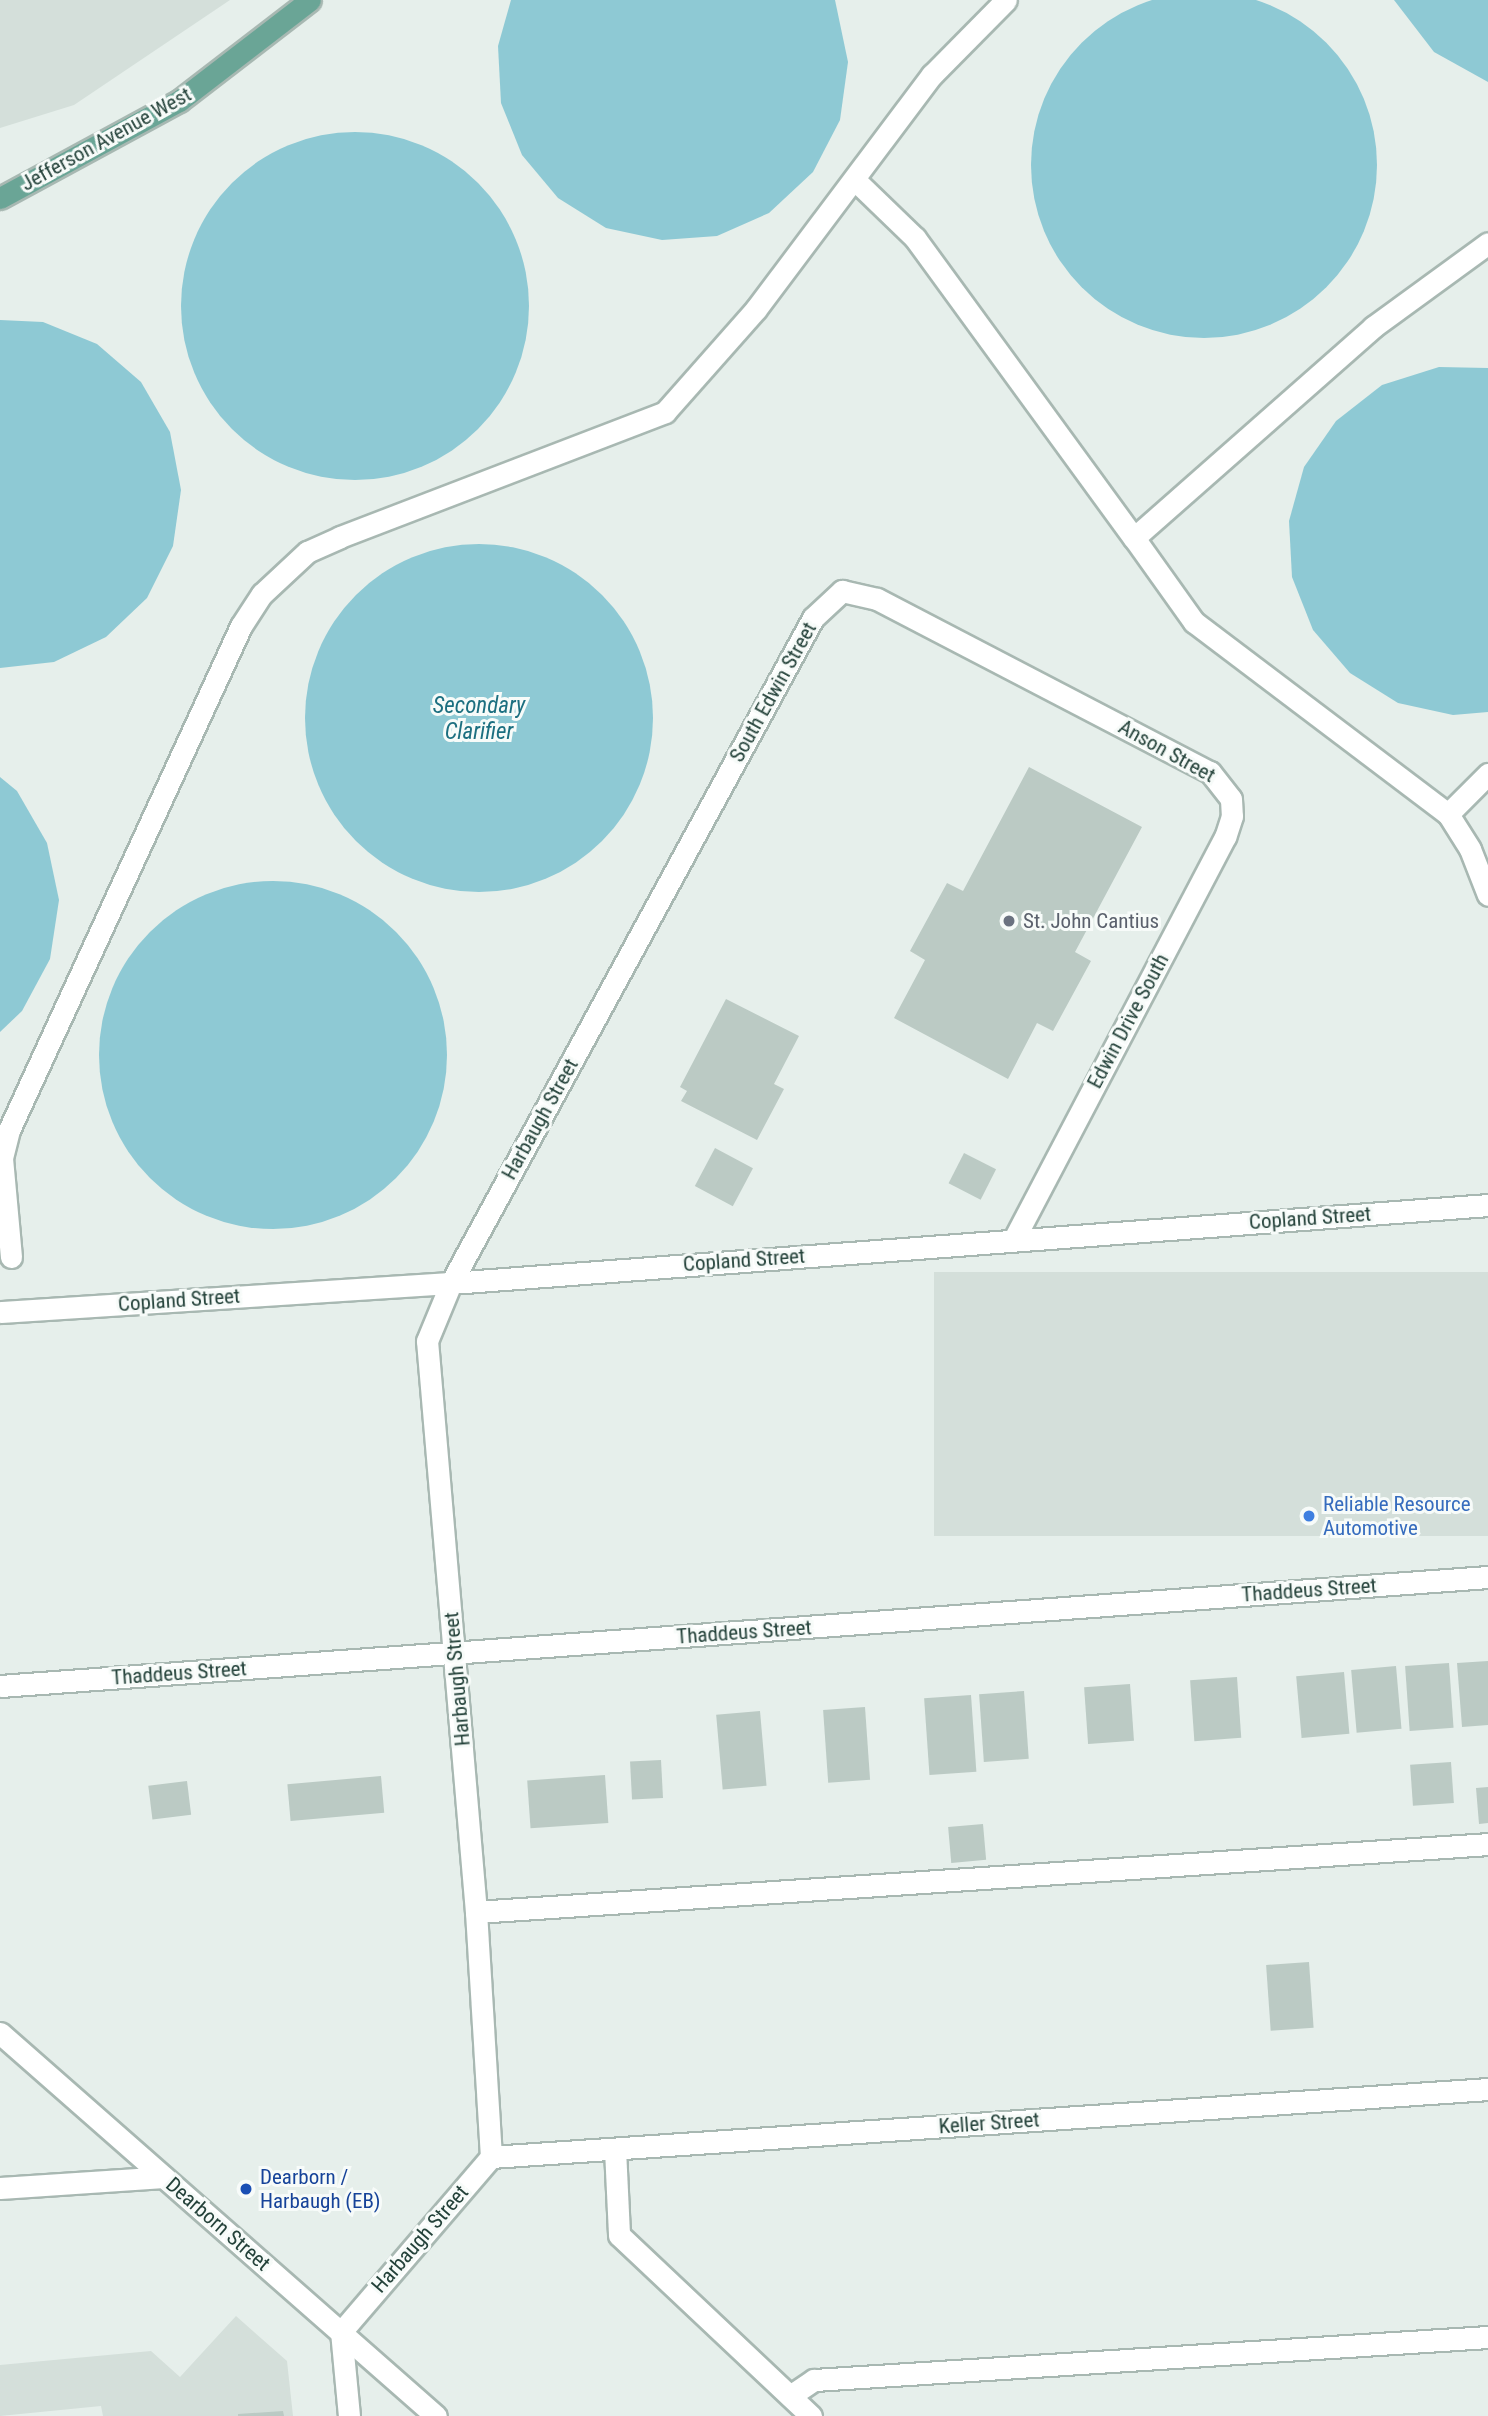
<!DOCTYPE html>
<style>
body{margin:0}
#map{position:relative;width:1488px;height:2416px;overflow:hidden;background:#e6efeb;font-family:"Roboto Condensed",sans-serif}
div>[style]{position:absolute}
.built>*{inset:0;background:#d4dfda;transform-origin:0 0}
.water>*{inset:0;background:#8ec9d4}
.round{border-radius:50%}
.building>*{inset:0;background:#bbcac4;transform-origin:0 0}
.roads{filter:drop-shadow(2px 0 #a8b8b2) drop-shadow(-2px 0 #a8b8b2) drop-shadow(0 2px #a8b8b2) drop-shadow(0 -2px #a8b8b2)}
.minor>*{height:21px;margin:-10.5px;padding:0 10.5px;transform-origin:10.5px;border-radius:10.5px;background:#fff}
.major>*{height:21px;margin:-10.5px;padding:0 10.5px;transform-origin:10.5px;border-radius:10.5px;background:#6aa596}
.dots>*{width:19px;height:19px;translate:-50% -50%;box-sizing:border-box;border:4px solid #f7fbf9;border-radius:50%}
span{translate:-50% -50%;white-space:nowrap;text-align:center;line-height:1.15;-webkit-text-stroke:6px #f7fbf9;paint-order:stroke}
.street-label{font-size:21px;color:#24423a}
.worship-label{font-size:21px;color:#5b616d}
.left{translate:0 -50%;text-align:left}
.shop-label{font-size:21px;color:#366cbe}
.transit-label{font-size:21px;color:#164399}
.water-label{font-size:23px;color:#1c6f80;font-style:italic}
</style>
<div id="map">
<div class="built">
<div style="clip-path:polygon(0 0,230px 0,74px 105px,0 128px)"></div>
<div style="left:1488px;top:1272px;width:264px;height:554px;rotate:90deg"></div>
<div style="clip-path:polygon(236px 2316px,287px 2361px,293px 2416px,103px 2416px,101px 2406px,0 2416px,0 2365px,151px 2351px,180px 2377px)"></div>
</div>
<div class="water">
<div class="round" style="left:1031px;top:-8px;width:346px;height:346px"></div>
<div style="clip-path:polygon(511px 0,835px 0,848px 62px,840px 120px,813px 172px,769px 213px,717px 236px,662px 240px,606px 228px,558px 198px,522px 155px,501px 103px,498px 46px)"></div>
<div style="clip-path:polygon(1394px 0,1488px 0,1488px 82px,1434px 52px)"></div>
<div class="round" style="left:181px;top:132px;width:348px;height:348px"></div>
<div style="clip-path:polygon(0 320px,43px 322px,97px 344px,141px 382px,170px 432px,181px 490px,173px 546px,147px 598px,106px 637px,54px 662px,0 668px)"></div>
<div style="clip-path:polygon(1439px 367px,1488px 368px,1488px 712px,1453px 715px,1398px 703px,1350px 673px,1313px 630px,1292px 577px,1289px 521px,1304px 467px,1336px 421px,1382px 385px)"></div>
<div class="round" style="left:305px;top:544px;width:348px;height:348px"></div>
<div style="clip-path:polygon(0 777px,17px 791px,47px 843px,59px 900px,50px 959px,22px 1011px,0 1032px)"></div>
<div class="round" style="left:99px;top:881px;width:348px;height:348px"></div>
</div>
<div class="building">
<div style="clip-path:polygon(1029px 767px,1142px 827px,1075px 952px,1091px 961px,1053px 1031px,1037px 1023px,1008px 1079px,894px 1018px,925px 960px,910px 951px,947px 883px,963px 891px)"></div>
<div style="clip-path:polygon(726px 999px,799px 1036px,774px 1084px,784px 1089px,757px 1140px,681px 1101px,687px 1091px,680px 1087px)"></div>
<div style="left:715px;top:1148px;width:43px;height:43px;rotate:28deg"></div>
<div style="left:964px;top:1153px;width:36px;height:34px;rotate:27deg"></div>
<div style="clip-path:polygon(1488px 1661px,1488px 1725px,1462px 1727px,1457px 1663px)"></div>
<div style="left:1449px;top:1663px;width:65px;height:44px;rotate:86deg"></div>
<div style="left:1396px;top:1666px;width:63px;height:45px;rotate:85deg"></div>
<div style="left:1344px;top:1672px;width:62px;height:48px;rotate:85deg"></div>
<div style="left:1237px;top:1677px;width:61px;height:47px;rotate:86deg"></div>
<div style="left:1130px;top:1684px;width:57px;height:46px;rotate:86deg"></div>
<div style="left:1024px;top:1691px;width:68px;height:45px;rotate:86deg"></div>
<div style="left:971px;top:1695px;width:77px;height:47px;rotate:86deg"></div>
<div style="left:865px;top:1707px;width:73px;height:42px;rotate:86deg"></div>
<div style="left:760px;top:1711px;width:75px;height:44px;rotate:85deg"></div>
<div style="left:661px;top:1760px;width:38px;height:31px;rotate:87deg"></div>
<div style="left:1451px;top:1762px;width:41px;height:41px;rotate:86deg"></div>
<div style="left:605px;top:1775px;width:48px;height:78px;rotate:86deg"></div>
<div style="left:381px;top:1776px;width:37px;height:94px;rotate:85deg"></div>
<div style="left:187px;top:1781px;width:34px;height:39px;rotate:83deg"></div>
<div style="clip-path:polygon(1488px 1787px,1488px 1823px,1479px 1824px,1476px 1788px)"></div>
<div style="left:983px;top:1824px;width:36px;height:35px;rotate:85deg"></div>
<div style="left:1309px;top:1962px;width:66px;height:43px;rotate:86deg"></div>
<div style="clip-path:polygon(283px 2411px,284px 2416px,238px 2416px,238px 2414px)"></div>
</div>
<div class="roads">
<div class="minor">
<div style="left:855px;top:180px;width:83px;rotate:44deg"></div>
<div style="left:915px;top:238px;width:371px;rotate:53.9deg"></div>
<div style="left:1134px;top:538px;width:319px;rotate:-41.4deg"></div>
<div style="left:1373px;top:327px;width:142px;rotate:-36.1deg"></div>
<div style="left:1134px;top:538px;width:103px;rotate:54.5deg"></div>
<div style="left:1194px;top:622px;width:318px;rotate:37.1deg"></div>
<div style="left:1448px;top:814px;width:41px;rotate:57.8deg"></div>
<div style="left:1470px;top:849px;width:49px;rotate:68.6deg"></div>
<div style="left:1448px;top:814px;width:57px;rotate:-45deg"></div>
<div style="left:11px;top:1257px;width:99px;rotate:-95.2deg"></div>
<div style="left:2px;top:1158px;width:29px;rotate:-76deg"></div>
<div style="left:9px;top:1130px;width:555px;rotate:-65.28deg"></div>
<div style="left:241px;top:626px;width:38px;rotate:-57deg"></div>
<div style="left:262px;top:594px;width:62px;rotate:-43deg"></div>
<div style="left:307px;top:552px;width:36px;rotate:-24deg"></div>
<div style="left:340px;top:537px;width:348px;rotate:-21deg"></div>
<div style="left:665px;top:412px;width:137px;rotate:-48.5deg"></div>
<div style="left:756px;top:309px;width:293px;rotate:-53.1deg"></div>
<div style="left:932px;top:75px;width:105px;rotate:-45.4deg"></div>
<div style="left:0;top:1312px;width:452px;rotate:-3.7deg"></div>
<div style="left:451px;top:1283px;width:1040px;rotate:-4.3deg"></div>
<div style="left:0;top:1686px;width:1492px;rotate:-4.19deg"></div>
<div style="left:476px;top:1912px;width:1014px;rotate:-3.84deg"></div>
<div style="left:0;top:2033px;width:580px;rotate:41.3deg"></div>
<div style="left:615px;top:2149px;width:86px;rotate:87.3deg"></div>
<div style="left:619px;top:2235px;width:264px;rotate:43.3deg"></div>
<div style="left:491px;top:2157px;width:999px;rotate:-3.9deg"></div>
<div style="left:0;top:2188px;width:164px;rotate:-3.8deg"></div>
<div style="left:790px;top:2396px;width:29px;rotate:-34deg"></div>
<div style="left:814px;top:2380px;width:675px;rotate:-3.65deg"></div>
<div style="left:349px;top:2416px;width:84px;rotate:-95.4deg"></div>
<div style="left:341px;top:2332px;width:230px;rotate:-49.4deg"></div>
<div style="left:491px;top:2157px;width:245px;rotate:-93.5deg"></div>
<div style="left:476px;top:1912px;width:573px;rotate:-94.9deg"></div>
<div style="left:427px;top:1341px;width:63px;rotate:-67.5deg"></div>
<div style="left:451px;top:1283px;width:757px;rotate:-61.44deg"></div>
<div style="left:813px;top:618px;width:40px;rotate:-43deg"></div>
<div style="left:842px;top:591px;width:36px;rotate:13deg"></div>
<div style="left:877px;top:599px;width:375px;rotate:27.5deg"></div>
<div style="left:1210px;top:772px;width:34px;rotate:52deg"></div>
<div style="left:1231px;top:799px;width:17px;rotate:87deg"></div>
<div style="left:1232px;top:816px;width:22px;rotate:108deg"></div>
<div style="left:1225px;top:837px;width:454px;rotate:117.7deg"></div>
</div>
<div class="major">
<div style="left:0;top:198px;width:204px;rotate:-28.5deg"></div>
<div style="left:179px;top:101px;width:165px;rotate:-37.6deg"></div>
</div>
</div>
<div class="dots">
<div style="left:1009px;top:921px;background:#6b7280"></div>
<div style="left:1309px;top:1516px;background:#3f7fe0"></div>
<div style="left:246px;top:2189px;background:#1a4fb4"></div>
</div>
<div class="street-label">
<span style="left:106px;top:139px;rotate:-29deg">Jefferson Avenue West</span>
<span style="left:773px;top:692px;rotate:-61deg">South Edwin Street</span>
<span style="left:1167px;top:751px;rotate:29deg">Anson Street</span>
<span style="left:1128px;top:1021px;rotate:-62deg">Edwin Drive South</span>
<span style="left:540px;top:1119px;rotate:-61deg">Harbaugh Street</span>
<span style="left:1310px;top:1218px;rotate:-4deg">Copland Street</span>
<span style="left:744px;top:1260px;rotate:-4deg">Copland Street</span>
<span style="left:179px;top:1300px;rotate:-4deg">Copland Street</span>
<span style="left:1309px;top:1590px;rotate:-4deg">Thaddeus Street</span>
<span style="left:744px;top:1632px;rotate:-4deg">Thaddeus Street</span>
<span style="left:179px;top:1673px;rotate:-4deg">Thaddeus Street</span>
<span style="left:457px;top:1679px;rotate:-95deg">Harbaugh Street</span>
<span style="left:989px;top:2123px;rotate:-4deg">Keller Street</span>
<span style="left:218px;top:2224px;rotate:41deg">Dearborn Street</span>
<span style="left:420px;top:2239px;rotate:-49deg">Harbaugh Street</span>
</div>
<div class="worship-label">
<span class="left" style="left:1023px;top:921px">St. John Cantius</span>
</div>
<div class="shop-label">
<span class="left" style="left:1323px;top:1516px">Reliable Resource<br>Automotive</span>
</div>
<div class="transit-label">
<span class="left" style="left:260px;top:2189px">Dearborn /<br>Harbaugh (EB)</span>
</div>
<div class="water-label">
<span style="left:479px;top:719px">Secondary<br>Clarifier</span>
</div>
</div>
